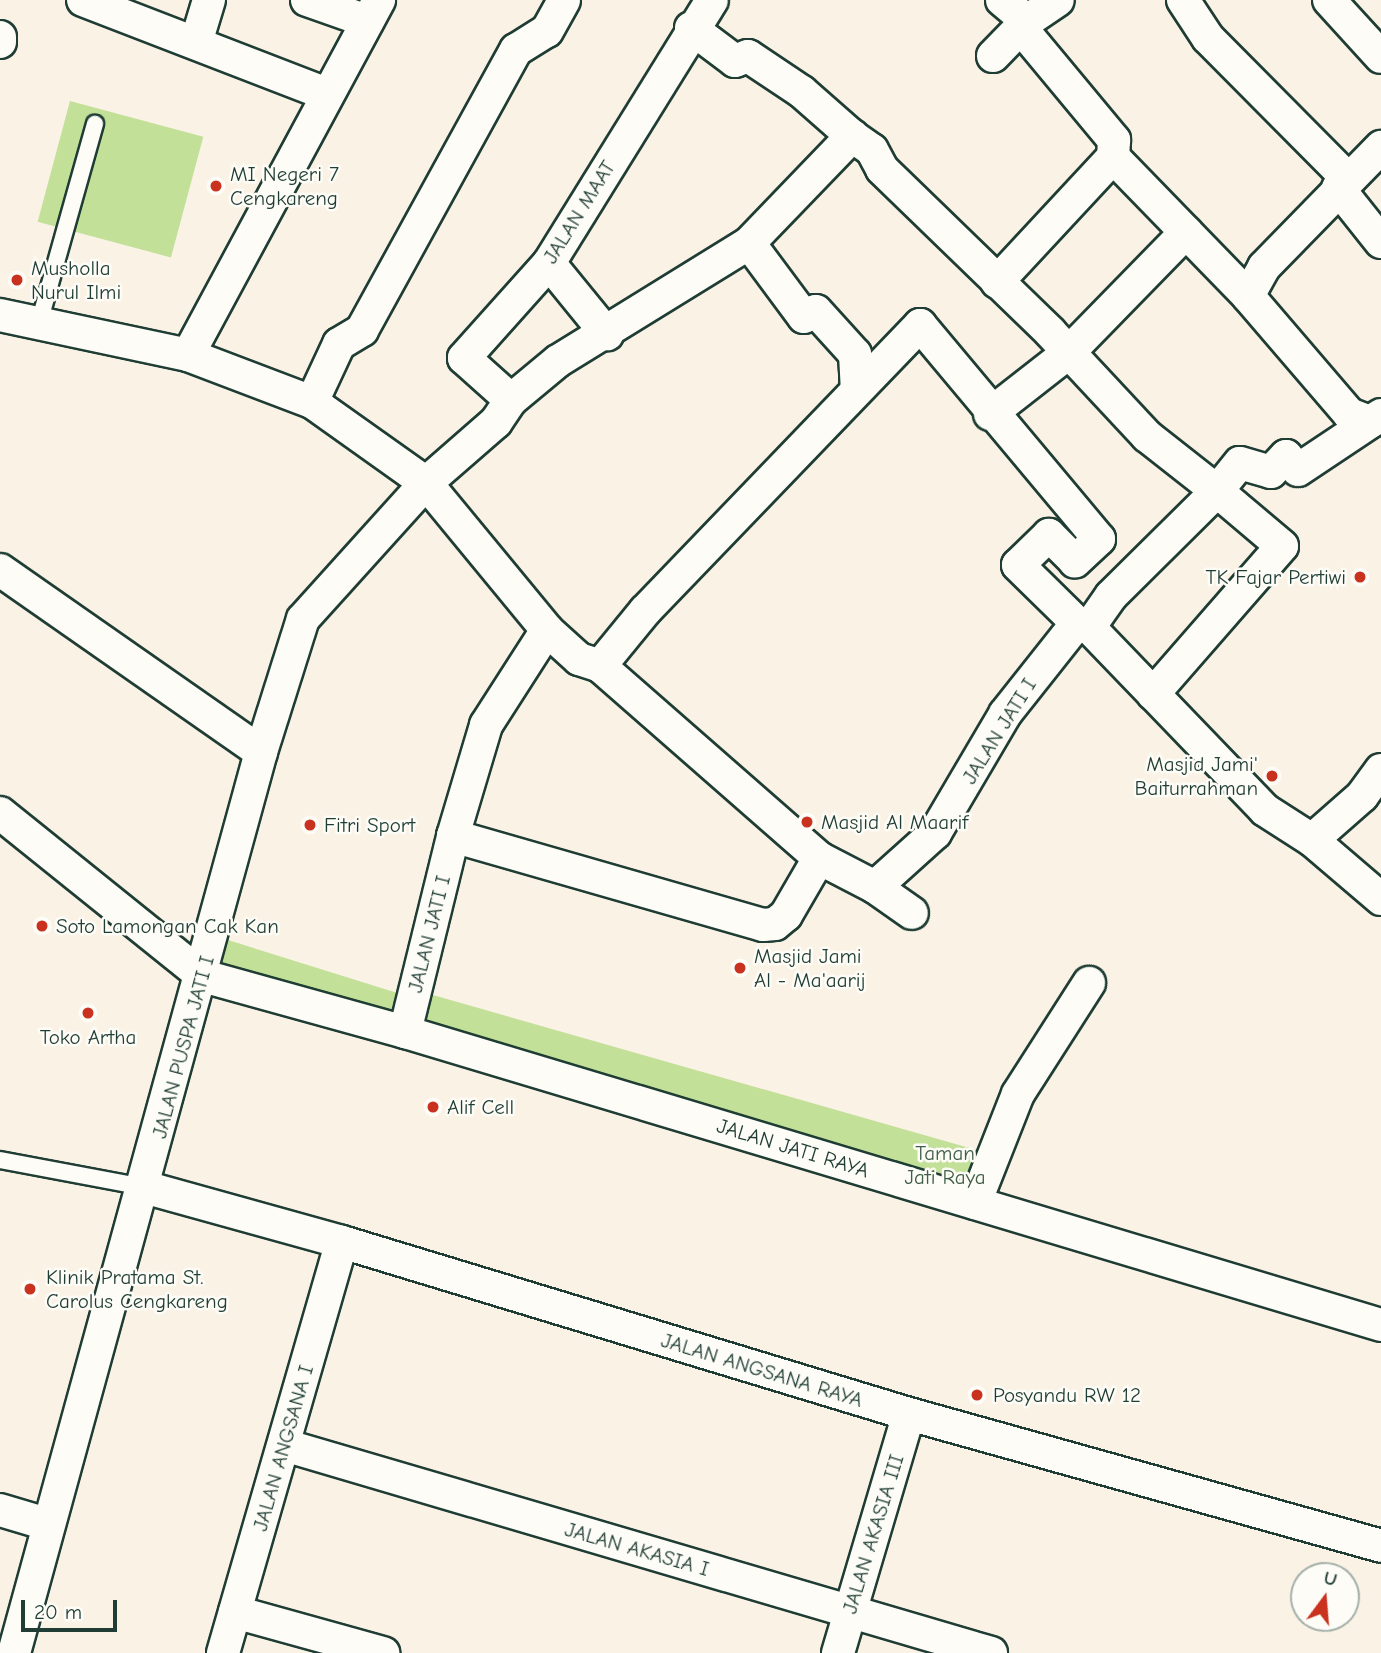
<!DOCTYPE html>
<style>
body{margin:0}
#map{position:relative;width:1381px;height:1653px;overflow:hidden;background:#fbf2e6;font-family:"Comic Neue",sans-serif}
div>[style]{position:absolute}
.green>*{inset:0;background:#c2e098;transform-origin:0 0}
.roads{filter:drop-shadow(2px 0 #1f3d34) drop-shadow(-2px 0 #1f3d34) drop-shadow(0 2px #1f3d34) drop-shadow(0 -2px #1f3d34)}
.lane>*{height:16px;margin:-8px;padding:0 8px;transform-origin:8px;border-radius:8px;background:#fdfcf7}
.street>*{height:32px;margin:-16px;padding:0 16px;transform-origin:16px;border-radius:16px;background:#fdfcf7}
.dots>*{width:19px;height:19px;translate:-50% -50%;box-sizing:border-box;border:4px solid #fdfcf7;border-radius:50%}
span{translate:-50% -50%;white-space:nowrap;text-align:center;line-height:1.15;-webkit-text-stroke:5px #fdfcf7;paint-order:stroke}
.poi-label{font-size:21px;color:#1f3d34}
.left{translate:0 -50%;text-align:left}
.right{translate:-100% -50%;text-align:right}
.street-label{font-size:21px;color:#1f3d34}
.park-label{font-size:21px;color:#405e48}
.north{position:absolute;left:1290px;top:1562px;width:70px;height:70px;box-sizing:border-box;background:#fdfcf7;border:2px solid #a4b0a9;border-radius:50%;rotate:16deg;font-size:19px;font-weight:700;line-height:28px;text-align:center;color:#1f3d34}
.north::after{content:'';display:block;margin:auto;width:24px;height:32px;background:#c8321e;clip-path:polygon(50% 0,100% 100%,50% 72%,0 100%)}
.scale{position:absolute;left:21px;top:1600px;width:96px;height:32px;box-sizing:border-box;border:4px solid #1f3d34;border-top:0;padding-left:9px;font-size:21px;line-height:24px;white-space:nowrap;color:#1f3d34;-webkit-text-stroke:5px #fdfcf7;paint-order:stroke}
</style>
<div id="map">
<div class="green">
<div style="left:70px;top:101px;width:138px;height:125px;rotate:15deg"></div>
<div style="clip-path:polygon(228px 940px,407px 996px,400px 1025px,218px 973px)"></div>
<div style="clip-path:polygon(419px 991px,980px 1151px,965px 1195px,411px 1026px)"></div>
</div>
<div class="roads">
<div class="lane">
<div style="left:39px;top:323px;width:207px;rotate:-74.3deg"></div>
<div style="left:0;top:1160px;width:147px;rotate:10.6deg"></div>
</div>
<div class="street">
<div style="left:83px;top:0;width:261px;rotate:21.1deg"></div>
<div style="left:307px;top:0;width:64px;rotate:19.3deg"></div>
<div style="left:1002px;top:0;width:33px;rotate:40deg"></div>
<div style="left:1183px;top:0;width:45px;rotate:56.7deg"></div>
<div style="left:1208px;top:38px;width:199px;rotate:45.2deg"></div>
<div style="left:1329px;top:0;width:77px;rotate:47.6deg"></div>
<div style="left:1021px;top:28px;width:146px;rotate:50.3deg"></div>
<div style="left:1114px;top:140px;width:17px;rotate:93deg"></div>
<div style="left:0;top:37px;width:5px;rotate:90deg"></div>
<div style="left:196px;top:43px;width:45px;rotate:-73.2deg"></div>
<div style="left:993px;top:56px;width:49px;rotate:-45.8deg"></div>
<div style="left:1027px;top:21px;width:37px;rotate:-34deg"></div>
<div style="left:852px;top:136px;width:24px;rotate:35deg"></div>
<div style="left:872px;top:150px;width:21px;rotate:62deg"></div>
<div style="left:882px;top:169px;width:235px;rotate:44.1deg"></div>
<div style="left:1051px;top:333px;width:141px;rotate:47deg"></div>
<div style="left:1147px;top:436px;width:89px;rotate:38.2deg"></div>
<div style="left:1217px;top:491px;width:149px;rotate:135.3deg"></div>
<div style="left:1111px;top:596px;width:38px;rotate:125deg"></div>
<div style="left:1338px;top:188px;width:69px;rotate:51.5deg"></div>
<div style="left:749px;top:243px;width:92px;rotate:53.4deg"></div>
<div style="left:804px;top:317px;width:13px;rotate:-27deg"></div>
<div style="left:816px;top:311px;width:58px;rotate:47.8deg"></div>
<div style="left:855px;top:354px;width:33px;rotate:87deg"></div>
<div style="left:549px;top:263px;width:92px;rotate:50.8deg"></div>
<div style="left:997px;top:282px;width:171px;rotate:-47.1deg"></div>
<div style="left:1113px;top:157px;width:194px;rotate:45.8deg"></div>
<div style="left:1248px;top:296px;width:155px;rotate:49.4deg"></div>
<div style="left:1349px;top:414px;width:22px;rotate:21deg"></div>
<div style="left:1370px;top:422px;width:13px;rotate:-32deg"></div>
<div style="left:1248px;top:296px;width:33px;rotate:-61deg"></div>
<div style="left:1264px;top:267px;width:168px;rotate:-45.7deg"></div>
<div style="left:0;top:315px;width:192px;rotate:12deg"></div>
<div style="left:188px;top:355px;width:133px;rotate:20.8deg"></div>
<div style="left:312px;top:402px;width:140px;rotate:35.4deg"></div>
<div style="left:426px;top:483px;width:190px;rotate:50.5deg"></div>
<div style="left:188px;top:355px;width:403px;rotate:-61.7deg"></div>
<div style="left:511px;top:400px;width:61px;rotate:-39.7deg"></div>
<div style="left:558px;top:361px;width:225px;rotate:-31.7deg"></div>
<div style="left:749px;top:243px;width:149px;rotate:-46.1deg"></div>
<div style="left:852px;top:136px;width:67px;rotate:-138.7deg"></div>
<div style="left:802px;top:92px;width:65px;rotate:-146.3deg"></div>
<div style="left:748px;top:56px;width:14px;rotate:159deg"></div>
<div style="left:735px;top:61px;width:55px;rotate:-143.1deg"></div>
<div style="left:312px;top:402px;width:64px;rotate:-65deg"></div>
<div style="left:339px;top:344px;width:27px;rotate:-31deg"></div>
<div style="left:362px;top:330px;width:320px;rotate:-61.2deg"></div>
<div style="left:516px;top:50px;width:36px;rotate:-32deg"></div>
<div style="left:547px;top:31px;width:35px;rotate:-61deg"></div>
<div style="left:990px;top:414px;width:99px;rotate:-38deg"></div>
<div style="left:1068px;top:353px;width:169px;rotate:-45.7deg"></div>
<div style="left:0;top:570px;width:318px;rotate:34.9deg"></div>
<div style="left:600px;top:666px;width:71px;rotate:-50.7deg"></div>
<div style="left:645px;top:611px;width:397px;rotate:-46.1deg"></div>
<div style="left:920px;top:325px;width:279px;rotate:50.1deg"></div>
<div style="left:1099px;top:539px;width:33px;rotate:137deg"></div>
<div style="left:1075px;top:561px;width:37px;rotate:-135deg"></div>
<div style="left:1049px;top:535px;width:43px;rotate:135.9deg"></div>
<div style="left:1018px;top:565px;width:83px;rotate:44.5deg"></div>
<div style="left:1077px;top:623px;width:13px;rotate:18deg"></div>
<div style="left:1089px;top:627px;width:254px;rotate:46.1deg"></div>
<div style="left:1265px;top:810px;width:56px;rotate:32.6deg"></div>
<div style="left:1312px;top:840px;width:91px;rotate:40.5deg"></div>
<div style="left:1153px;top:694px;width:196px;rotate:-48.9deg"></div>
<div style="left:1282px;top:546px;width:85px;rotate:-139.8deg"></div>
<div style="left:1217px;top:491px;width:36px;rotate:-51deg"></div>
<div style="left:1240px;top:463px;width:32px;rotate:16deg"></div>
<div style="left:1271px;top:472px;width:22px;rotate:-47deg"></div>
<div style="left:1286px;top:456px;width:18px;rotate:49deg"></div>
<div style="left:1298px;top:470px;width:87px;rotate:-33.7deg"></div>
<div style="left:0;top:813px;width:260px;rotate:38.8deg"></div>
<div style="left:203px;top:976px;width:210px;rotate:15.5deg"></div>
<div style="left:405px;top:1032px;width:1019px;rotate:16.71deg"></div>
<div style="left:453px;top:836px;width:116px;rotate:-73.4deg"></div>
<div style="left:486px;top:725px;width:113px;rotate:-57.3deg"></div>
<div style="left:547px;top:630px;width:43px;rotate:42.2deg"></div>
<div style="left:579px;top:659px;width:22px;rotate:18deg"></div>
<div style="left:600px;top:666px;width:291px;rotate:41.2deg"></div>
<div style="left:1312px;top:840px;width:67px;rotate:-41.3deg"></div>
<div style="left:1362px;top:796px;width:32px;rotate:-54deg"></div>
<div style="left:875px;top:887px;width:45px;rotate:35.1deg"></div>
<div style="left:405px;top:1032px;width:202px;rotate:-76.2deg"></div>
<div style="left:453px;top:836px;width:323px;rotate:16deg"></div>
<div style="left:763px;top:925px;width:12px;rotate:-5deg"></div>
<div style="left:775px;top:924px;width:14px;rotate:-39deg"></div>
<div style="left:786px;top:915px;width:66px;rotate:-59.9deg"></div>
<div style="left:819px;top:858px;width:63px;rotate:27.4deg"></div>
<div style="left:875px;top:887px;width:81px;rotate:-42deg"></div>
<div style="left:935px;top:833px;width:138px;rotate:-59.5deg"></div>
<div style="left:1005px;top:714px;width:116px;rotate:-51.6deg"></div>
<div style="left:144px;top:1187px;width:205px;rotate:15.5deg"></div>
<div style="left:342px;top:1242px;width:593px;rotate:16.88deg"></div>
<div style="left:909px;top:1414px;width:490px;rotate:15.6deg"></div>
<div style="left:975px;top:1203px;width:117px;rotate:-68.5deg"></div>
<div style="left:1018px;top:1094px;width:132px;rotate:-57.4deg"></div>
<div style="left:284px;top:1445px;width:737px;rotate:16.39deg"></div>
<div style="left:0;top:1510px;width:49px;rotate:16.6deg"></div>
<div style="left:235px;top:1612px;width:154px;rotate:15.5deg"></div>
<div style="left:14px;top:1653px;width:934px;rotate:-74.67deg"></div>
<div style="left:261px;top:752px;width:139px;rotate:-72.5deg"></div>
<div style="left:303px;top:619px;width:183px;rotate:-47.9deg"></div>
<div style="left:426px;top:483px;width:93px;rotate:-41.1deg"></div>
<div style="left:496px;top:422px;width:27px;rotate:-56deg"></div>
<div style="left:511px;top:400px;width:63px;rotate:-138.2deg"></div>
<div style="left:464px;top:358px;width:127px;rotate:-48.2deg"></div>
<div style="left:549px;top:263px;width:309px;rotate:-58.2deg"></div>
<div style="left:223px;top:1653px;width:428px;rotate:-73.9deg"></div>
<div style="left:838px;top:1653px;width:249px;rotate:-73.5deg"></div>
</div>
</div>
<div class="dots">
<div style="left:216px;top:186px;background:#c8321e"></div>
<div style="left:17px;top:280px;background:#c8321e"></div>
<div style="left:1360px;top:577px;background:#c8321e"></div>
<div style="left:1272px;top:776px;background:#c8321e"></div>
<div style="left:807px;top:822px;background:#c8321e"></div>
<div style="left:310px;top:825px;background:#c8321e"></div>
<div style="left:42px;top:926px;background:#c8321e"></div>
<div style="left:740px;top:968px;background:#c8321e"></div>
<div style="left:88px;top:1013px;background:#c8321e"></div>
<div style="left:433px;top:1107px;background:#c8321e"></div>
<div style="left:30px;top:1289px;background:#c8321e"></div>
<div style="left:977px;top:1395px;background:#c8321e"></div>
</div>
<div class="poi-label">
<span class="left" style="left:230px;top:186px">MI Negeri 7<br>Cengkareng</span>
<span class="left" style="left:31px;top:280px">Musholla<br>Nurul Ilmi</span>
<span class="right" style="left:1346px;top:577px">TK Fajar Pertiwi</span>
<span class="right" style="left:1258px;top:776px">Masjid Jami'<br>Baiturrahman</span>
<span class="left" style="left:821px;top:822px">Masjid Al Maarif</span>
<span class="left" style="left:324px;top:825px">Fitri Sport</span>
<span class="left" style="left:56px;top:926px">Soto Lamongan Cak Kan</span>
<span class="left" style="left:754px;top:968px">Masjid Jami<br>Al - Ma'aarij</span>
<span style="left:88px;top:1037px">Toko Artha</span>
<span class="left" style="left:447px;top:1107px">Alif Cell</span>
<span class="left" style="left:46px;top:1289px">Klinik Pratama St.<br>Carolus Cengkareng</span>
<span class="left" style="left:993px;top:1395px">Posyandu RW 12</span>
</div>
<div class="street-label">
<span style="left:579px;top:212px;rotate:-58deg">JALAN MAAT</span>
<span style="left:999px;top:731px;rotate:-58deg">JALAN JATI I</span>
<span style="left:429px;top:934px;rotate:-76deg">JALAN JATI I</span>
<span style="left:183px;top:1047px;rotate:-75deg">JALAN PUSPA JATI I</span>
<span style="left:793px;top:1148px;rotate:17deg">JALAN JATI RAYA</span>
<span style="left:762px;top:1370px;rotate:17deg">JALAN ANGSANA RAYA</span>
<span style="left:283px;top:1448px;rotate:-74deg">JALAN ANGSANA I</span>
<span style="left:873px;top:1534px;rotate:-73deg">JALAN AKASIA III</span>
<span style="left:637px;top:1549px;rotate:16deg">JALAN AKASIA I</span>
</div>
<div class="park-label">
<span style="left:945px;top:1165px">Taman<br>Jati Raya</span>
</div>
<div class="north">U</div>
<div class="scale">20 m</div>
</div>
